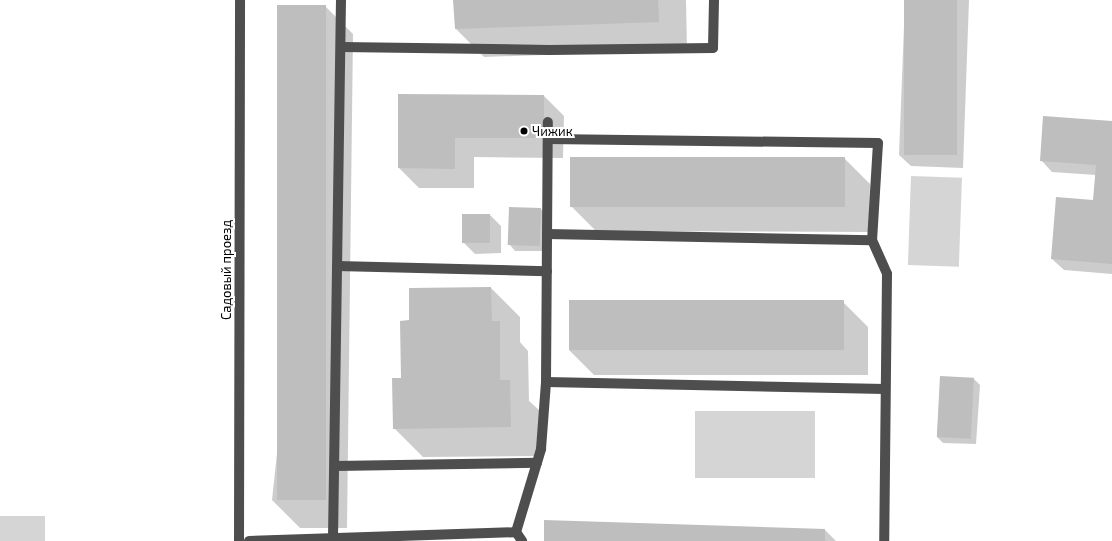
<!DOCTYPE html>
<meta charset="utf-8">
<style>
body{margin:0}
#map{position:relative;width:1112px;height:541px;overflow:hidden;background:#fff;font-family:"Exo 2",sans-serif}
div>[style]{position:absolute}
.green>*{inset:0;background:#d5d5d5;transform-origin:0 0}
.shadow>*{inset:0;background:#0003}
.building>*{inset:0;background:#bebebe;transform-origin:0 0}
.minor>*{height:10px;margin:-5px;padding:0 5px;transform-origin:5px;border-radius:5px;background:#4e4e4e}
.dots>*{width:11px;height:11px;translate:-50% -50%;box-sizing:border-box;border:2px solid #fff;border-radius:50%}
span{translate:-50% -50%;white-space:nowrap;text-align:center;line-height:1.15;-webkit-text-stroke:4px #fff;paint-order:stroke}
.poi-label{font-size:13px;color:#000}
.left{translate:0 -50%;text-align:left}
.street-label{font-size:13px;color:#000}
</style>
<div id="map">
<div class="green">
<div style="left:911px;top:176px;width:51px;height:89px;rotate:2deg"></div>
<div style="left:695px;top:411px;width:120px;height:67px"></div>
<div style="left:0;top:516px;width:45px;height:25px"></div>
</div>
<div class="shadow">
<div style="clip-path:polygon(454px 0,686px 0,687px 50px,484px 57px,456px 29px)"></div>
<div style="clip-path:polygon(905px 0,969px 0,963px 168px,911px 166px,899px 155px)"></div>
<div style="clip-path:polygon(325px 6px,353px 34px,347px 528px,300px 528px,272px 500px)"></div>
<div style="clip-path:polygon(399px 95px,544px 96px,564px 116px,563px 158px,474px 157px,474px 188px,419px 188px,399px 168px)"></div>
<div style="clip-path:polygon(1112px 122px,1112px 274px,1064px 270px,1052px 259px,1094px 201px,1096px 175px,1052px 172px,1041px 160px)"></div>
<div style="clip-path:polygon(845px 159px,870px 184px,869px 232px,596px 231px,571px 206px)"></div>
<div style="clip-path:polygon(541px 209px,546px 215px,546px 251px,515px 251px,510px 245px)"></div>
<div style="clip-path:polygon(490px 215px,501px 226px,501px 253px,475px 254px,463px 242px)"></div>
<div style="clip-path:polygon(491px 288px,520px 317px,520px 342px,528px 351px,529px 401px,539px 410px,539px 456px,423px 457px,394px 428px,410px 321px)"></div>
<div style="clip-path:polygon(843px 302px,868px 327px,868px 375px,594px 375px,569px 350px)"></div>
<div style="clip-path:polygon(941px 378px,974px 379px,980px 385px,976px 444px,943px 443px,937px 437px)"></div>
<div style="clip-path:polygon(825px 530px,836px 541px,545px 541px)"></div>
</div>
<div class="building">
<div style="clip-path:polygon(453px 0,658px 0,659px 22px,455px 29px)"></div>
<div style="left:904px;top:0;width:53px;height:155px"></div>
<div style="left:277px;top:5px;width:49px;height:495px"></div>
<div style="clip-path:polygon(398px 94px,544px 95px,544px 138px,455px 138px,455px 169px,398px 168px)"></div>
<div style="clip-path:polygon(1043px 116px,1112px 121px,1112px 264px,1051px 259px,1056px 197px,1093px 200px,1096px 165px,1040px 161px)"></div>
<div style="left:570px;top:157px;width:275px;height:50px"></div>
<div style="left:509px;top:207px;width:32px;height:38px;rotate:2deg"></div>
<div style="left:462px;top:214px;width:28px;height:29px"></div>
<div style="clip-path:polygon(491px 287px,492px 321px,500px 321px,500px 380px,510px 380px,511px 427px,393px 429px,392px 378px,401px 378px,400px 321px,409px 320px,409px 288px)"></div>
<div style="left:569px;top:300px;width:275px;height:50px"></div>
<div style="left:940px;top:376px;width:34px;height:61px;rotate:3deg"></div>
<div style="clip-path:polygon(544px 520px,825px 529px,825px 541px,544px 541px)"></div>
</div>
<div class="minor">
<div style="left:341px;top:47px;width:208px;rotate:0.8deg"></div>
<div style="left:549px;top:50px;width:164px;rotate:-0.7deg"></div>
<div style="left:713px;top:48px;width:48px;rotate:-88.8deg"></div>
<div style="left:548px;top:139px;width:330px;rotate:0.7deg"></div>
<div style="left:878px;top:143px;width:97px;rotate:93.5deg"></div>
<div style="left:872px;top:240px;width:37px;rotate:66deg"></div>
<div style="left:887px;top:274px;width:267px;rotate:90.6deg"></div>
<div style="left:547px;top:234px;width:325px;rotate:1.1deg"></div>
<div style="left:337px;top:266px;width:210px;rotate:1.4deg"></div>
<div style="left:546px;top:382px;width:339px;rotate:1.2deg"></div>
<div style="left:335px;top:466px;width:202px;rotate:-0.9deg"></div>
<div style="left:516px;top:532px;width:11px;rotate:56deg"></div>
<div style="left:333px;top:538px;width:538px;rotate:-89.15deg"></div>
<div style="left:239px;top:541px;width:541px;rotate:-89.89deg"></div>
<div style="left:249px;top:541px;width:267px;rotate:-1.9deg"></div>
<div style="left:516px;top:532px;width:87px;rotate:-73.2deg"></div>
<div style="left:541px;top:449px;width:67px;rotate:-85.7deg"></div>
<div style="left:546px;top:382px;width:260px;rotate:-89.6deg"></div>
</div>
<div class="dots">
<div style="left:524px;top:131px;background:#000"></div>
</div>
<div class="poi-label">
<span class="left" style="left:532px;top:131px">Чижик</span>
</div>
<div class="street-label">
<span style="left:226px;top:270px;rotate:-90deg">Садовый проезд</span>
</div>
</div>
